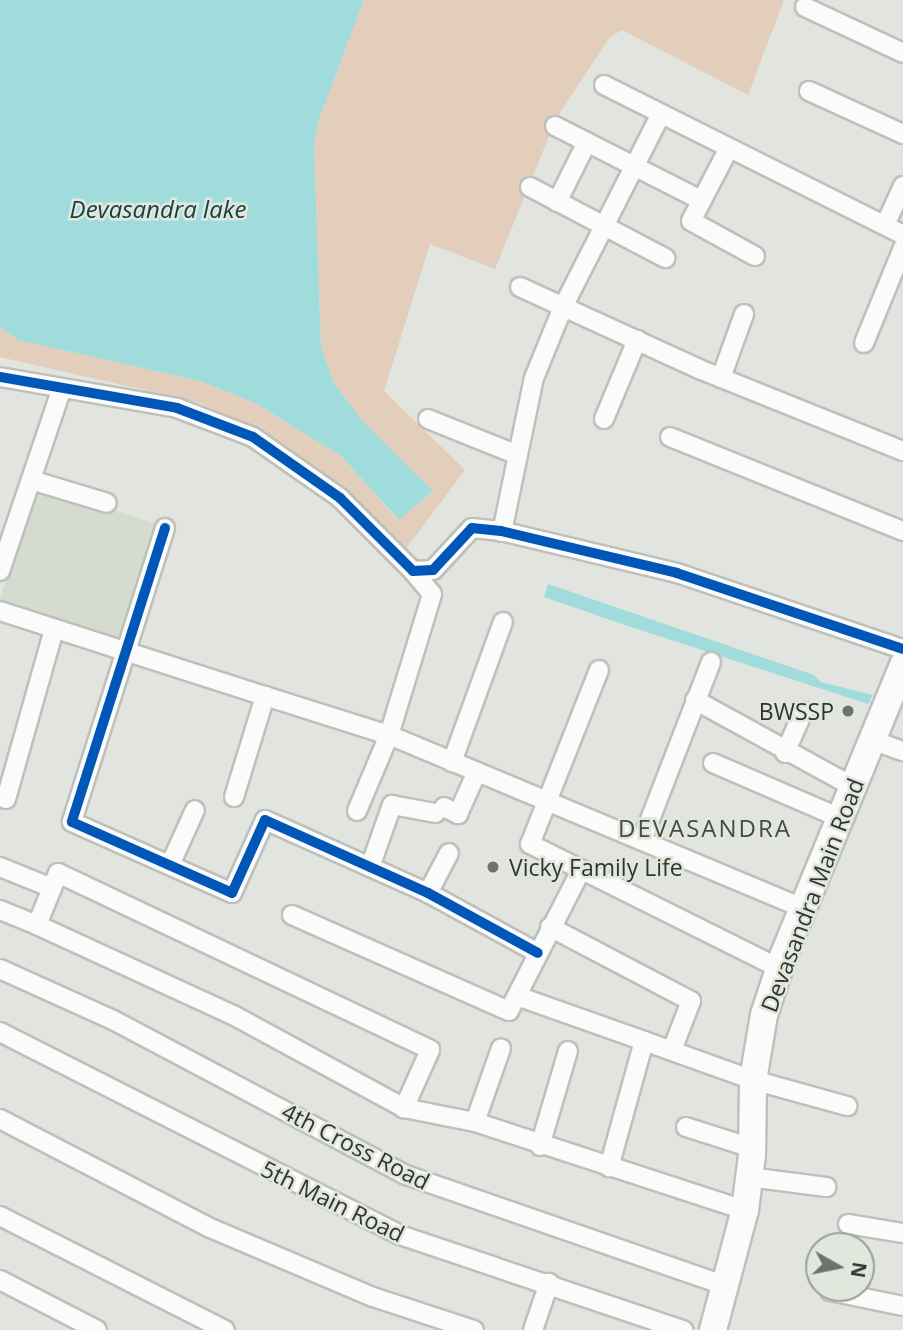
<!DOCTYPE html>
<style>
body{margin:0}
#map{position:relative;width:903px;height:1330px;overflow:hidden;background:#e1e4df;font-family:"Open Sans",sans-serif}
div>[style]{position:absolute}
.built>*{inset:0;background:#d5dbcf;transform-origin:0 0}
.green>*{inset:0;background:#e2cebb}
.water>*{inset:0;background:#a1dcdc}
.roads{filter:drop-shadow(2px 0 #bdc0bb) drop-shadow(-2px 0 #bdc0bb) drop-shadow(0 2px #bdc0bb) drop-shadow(0 -2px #bdc0bb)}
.minor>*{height:18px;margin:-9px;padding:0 9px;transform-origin:9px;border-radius:9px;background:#fafbfa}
.secondary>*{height:26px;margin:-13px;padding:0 13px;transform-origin:13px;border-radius:13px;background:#fafbfa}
.cycleway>*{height:10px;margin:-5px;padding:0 5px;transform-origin:5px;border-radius:5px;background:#0057b8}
.dots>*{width:19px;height:19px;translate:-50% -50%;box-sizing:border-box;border:4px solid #e1e7dc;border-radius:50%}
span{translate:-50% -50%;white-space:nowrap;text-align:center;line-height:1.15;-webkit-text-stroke:5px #e1e7dc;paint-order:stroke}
.poi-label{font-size:23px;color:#323430}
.right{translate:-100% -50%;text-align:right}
.left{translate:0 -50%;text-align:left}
.street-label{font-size:23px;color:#323430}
.water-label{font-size:24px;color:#184041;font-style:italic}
.neighbourhood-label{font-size:24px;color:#474b43;letter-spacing:2px}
.north{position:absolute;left:805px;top:1232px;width:70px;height:70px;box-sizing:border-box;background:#e1e7dc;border:2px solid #9b9f97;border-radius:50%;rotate:99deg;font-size:19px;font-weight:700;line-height:28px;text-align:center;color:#323430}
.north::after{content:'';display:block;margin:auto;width:24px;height:32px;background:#6f726d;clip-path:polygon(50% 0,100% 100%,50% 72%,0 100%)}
</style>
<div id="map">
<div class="built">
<div style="left:37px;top:485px;width:131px;height:126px;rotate:18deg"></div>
</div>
<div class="green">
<div style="clip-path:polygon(364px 0,784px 0,748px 95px,622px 30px,609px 38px,556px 119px,495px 269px,430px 244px,384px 391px,465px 470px,405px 550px,319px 468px,201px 403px,0 357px,0 327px,18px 340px,200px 381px,255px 403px,341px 456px,398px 520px,433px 492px,362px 420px,334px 383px,321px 347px,314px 145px,319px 119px)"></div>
</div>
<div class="water">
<div style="clip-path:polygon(0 0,364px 0,319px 119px,314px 145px,321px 347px,334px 383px,362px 420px,433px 491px,399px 520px,341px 456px,255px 403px,200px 381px,18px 340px,0 327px)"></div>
<div style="clip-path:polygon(548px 584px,814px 675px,821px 682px,873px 695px,868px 704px,625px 625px,544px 597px)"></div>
</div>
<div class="roads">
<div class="minor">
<div style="left:805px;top:7px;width:108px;rotate:25.1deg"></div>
<div style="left:604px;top:85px;width:335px;rotate:26.6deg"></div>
<div style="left:809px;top:91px;width:103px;rotate:24.6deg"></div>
<div style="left:555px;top:126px;width:164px;rotate:26.9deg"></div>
<div style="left:729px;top:148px;width:82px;rotate:117.5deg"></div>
<div style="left:691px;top:221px;width:73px;rotate:28.7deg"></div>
<div style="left:530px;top:187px;width:153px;rotate:27.7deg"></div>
<div style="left:557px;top:202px;width:67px;rotate:-63.4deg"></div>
<div style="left:885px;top:225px;width:43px;rotate:-65.2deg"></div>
<div style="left:520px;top:287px;width:197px;rotate:24.6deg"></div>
<div style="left:699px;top:369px;width:220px;rotate:21.9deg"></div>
<div style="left:864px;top:343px;width:103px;rotate:-67.7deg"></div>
<div style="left:0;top:377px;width:180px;rotate:9.9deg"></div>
<div style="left:177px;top:408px;width:81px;rotate:20.9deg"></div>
<div style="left:253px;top:437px;width:106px;rotate:35deg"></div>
<div style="left:340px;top:498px;width:103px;rotate:45deg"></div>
<div style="left:413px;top:571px;width:20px;rotate:-3deg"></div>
<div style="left:433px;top:570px;width:57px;rotate:-47.1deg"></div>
<div style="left:472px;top:528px;width:29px;rotate:6deg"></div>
<div style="left:501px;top:531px;width:181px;rotate:13.4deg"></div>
<div style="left:677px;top:573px;width:238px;rotate:18.6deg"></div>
<div style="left:721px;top:378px;width:68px;rotate:-70.2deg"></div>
<div style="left:428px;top:419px;width:97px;rotate:21.8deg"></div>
<div style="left:604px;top:419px;width:86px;rotate:-67.3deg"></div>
<div style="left:670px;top:437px;width:251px;rotate:22deg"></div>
<div style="left:31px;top:480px;width:79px;rotate:16.8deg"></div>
<div style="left:165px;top:528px;width:308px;rotate:107.6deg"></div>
<div style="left:72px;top:822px;width:175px;rotate:23.9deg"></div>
<div style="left:232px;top:893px;width:80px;rotate:-65.7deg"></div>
<div style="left:265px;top:820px;width:179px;rotate:24.1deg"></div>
<div style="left:428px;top:893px;width:125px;rotate:28.6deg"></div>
<div style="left:502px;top:532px;width:157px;rotate:-78.3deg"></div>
<div style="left:534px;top:378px;width:77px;rotate:-67.8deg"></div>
<div style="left:563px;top:307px;width:216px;rotate:-63.1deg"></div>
<div style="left:0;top:571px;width:193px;rotate:-71.3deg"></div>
<div style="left:0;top:611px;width:278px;rotate:17.8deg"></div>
<div style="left:599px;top:670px;width:187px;rotate:111.6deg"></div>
<div style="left:530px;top:844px;width:278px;rotate:26.5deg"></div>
<div style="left:695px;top:700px;width:180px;rotate:28.8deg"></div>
<div style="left:872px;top:740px;width:33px;rotate:20deg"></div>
<div style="left:785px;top:753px;width:45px;rotate:-66.3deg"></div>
<div style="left:452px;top:762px;width:149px;rotate:-70deg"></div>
<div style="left:713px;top:763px;width:138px;rotate:23.4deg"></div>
<div style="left:234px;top:797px;width:106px;rotate:-72.9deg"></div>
<div style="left:265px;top:696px;width:130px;rotate:17.5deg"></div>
<div style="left:389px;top:735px;width:449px;rotate:22.7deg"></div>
<div style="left:6px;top:799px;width:177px;rotate:-74.2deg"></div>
<div style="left:444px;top:807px;width:16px;rotate:27deg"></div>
<div style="left:458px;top:814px;width:46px;rotate:-65.7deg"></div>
<div style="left:357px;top:811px;width:82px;rotate:-67.2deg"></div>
<div style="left:389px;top:735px;width:147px;rotate:-73deg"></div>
<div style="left:432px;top:594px;width:30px;rotate:-130deg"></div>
<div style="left:642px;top:840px;width:191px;rotate:-68.8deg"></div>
<div style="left:170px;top:865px;width:60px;rotate:-65.6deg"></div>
<div style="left:0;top:867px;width:56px;rotate:22deg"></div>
<div style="left:52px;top:888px;width:40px;rotate:112deg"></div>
<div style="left:37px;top:925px;width:216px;rotate:24.7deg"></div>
<div style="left:233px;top:1015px;width:195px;rotate:28.5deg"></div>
<div style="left:370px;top:867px;width:66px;rotate:-70.5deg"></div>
<div style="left:392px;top:805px;width:44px;rotate:10.5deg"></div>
<div style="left:52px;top:888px;width:16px;rotate:-68deg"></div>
<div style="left:58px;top:873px;width:412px;rotate:25.4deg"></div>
<div style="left:430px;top:1050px;width:64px;rotate:114.1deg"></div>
<div style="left:404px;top:1108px;width:72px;rotate:11.2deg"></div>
<div style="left:475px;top:1122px;width:284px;rotate:18.1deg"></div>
<div style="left:428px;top:893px;width:45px;rotate:-62.3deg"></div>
<div style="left:0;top:910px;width:40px;rotate:22deg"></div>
<div style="left:292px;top:915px;width:237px;rotate:23.9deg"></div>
<div style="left:509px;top:1011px;width:156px;rotate:-62.9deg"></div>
<div style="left:550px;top:927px;width:159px;rotate:27.7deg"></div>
<div style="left:691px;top:1001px;width:53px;rotate:111.2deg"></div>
<div style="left:0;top:969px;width:124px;rotate:24.3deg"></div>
<div style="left:113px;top:1020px;width:331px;rotate:27.9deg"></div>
<div style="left:406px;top:1175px;width:340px;rotate:19.1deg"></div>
<div style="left:517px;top:996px;width:135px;rotate:19.5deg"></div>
<div style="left:644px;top:1041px;width:131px;rotate:105.5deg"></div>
<div style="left:0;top:1032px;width:449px;rotate:26.9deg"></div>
<div style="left:400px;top:1235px;width:299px;rotate:18.6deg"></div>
<div style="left:644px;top:1041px;width:116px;rotate:19.7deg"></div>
<div style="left:753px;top:1080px;width:98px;rotate:15.5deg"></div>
<div style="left:0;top:1119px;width:234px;rotate:27.4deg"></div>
<div style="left:208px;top:1227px;width:179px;rotate:23deg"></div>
<div style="left:373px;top:1297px;width:106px;rotate:18.1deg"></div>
<div style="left:475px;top:1122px;width:78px;rotate:-70.6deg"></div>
<div style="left:686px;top:1127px;width:69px;rotate:17.7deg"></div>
<div style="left:540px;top:1146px;width:99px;rotate:-73.6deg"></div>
<div style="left:749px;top:1177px;width:78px;rotate:7.4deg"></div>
<div style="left:0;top:1216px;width:252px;rotate:26.9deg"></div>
<div style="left:848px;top:1224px;width:56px;rotate:9.3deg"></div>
<div style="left:0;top:1280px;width:109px;rotate:27.3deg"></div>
<div style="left:830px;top:1291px;width:75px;rotate:11.6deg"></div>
<div style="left:533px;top:1330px;width:50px;rotate:-71.2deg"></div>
</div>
<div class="secondary">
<div style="left:713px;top:1330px;width:124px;rotate:-75.1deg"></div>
<div style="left:745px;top:1210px;width:55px;rotate:-82.7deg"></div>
<div style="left:752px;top:1155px;width:75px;rotate:-89.2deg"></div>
<div style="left:753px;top:1080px;width:66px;rotate:-80.4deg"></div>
<div style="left:764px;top:1015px;width:64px;rotate:-71.8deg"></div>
<div style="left:784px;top:954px;width:313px;rotate:-67.6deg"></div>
</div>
</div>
<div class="cycleway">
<div style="left:0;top:377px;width:180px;rotate:9.9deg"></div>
<div style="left:177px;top:408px;width:81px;rotate:20.9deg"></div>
<div style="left:253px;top:437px;width:106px;rotate:35deg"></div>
<div style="left:340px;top:498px;width:103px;rotate:45deg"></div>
<div style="left:413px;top:571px;width:20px;rotate:-3deg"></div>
<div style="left:433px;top:570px;width:57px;rotate:-47.1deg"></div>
<div style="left:472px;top:528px;width:29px;rotate:6deg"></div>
<div style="left:501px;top:531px;width:181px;rotate:13.4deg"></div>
<div style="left:677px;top:573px;width:238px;rotate:18.6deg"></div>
<div style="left:165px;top:528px;width:308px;rotate:107.6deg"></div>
<div style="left:72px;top:822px;width:175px;rotate:23.9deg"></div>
<div style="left:232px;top:893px;width:80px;rotate:-65.7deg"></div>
<div style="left:265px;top:820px;width:179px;rotate:24.1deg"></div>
<div style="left:428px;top:893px;width:125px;rotate:28.6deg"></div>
</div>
<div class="dots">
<div style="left:848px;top:711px;background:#6f726d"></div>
<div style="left:493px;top:867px;background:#6f726d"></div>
</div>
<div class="poi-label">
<span class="right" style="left:834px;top:711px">BWSSP</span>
<span class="left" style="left:509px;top:867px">Vicky Family Life</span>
</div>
<div class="street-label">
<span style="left:812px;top:895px;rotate:-69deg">Devasandra Main Road</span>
<span style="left:356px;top:1146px;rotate:27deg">4th Cross Road</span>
<span style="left:333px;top:1201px;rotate:26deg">5th Main Road</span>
</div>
<div class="water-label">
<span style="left:158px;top:209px">Devasandra lake</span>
</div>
<div class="neighbourhood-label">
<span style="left:705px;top:828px">DEVASANDRA</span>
</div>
<div class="north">N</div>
</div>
